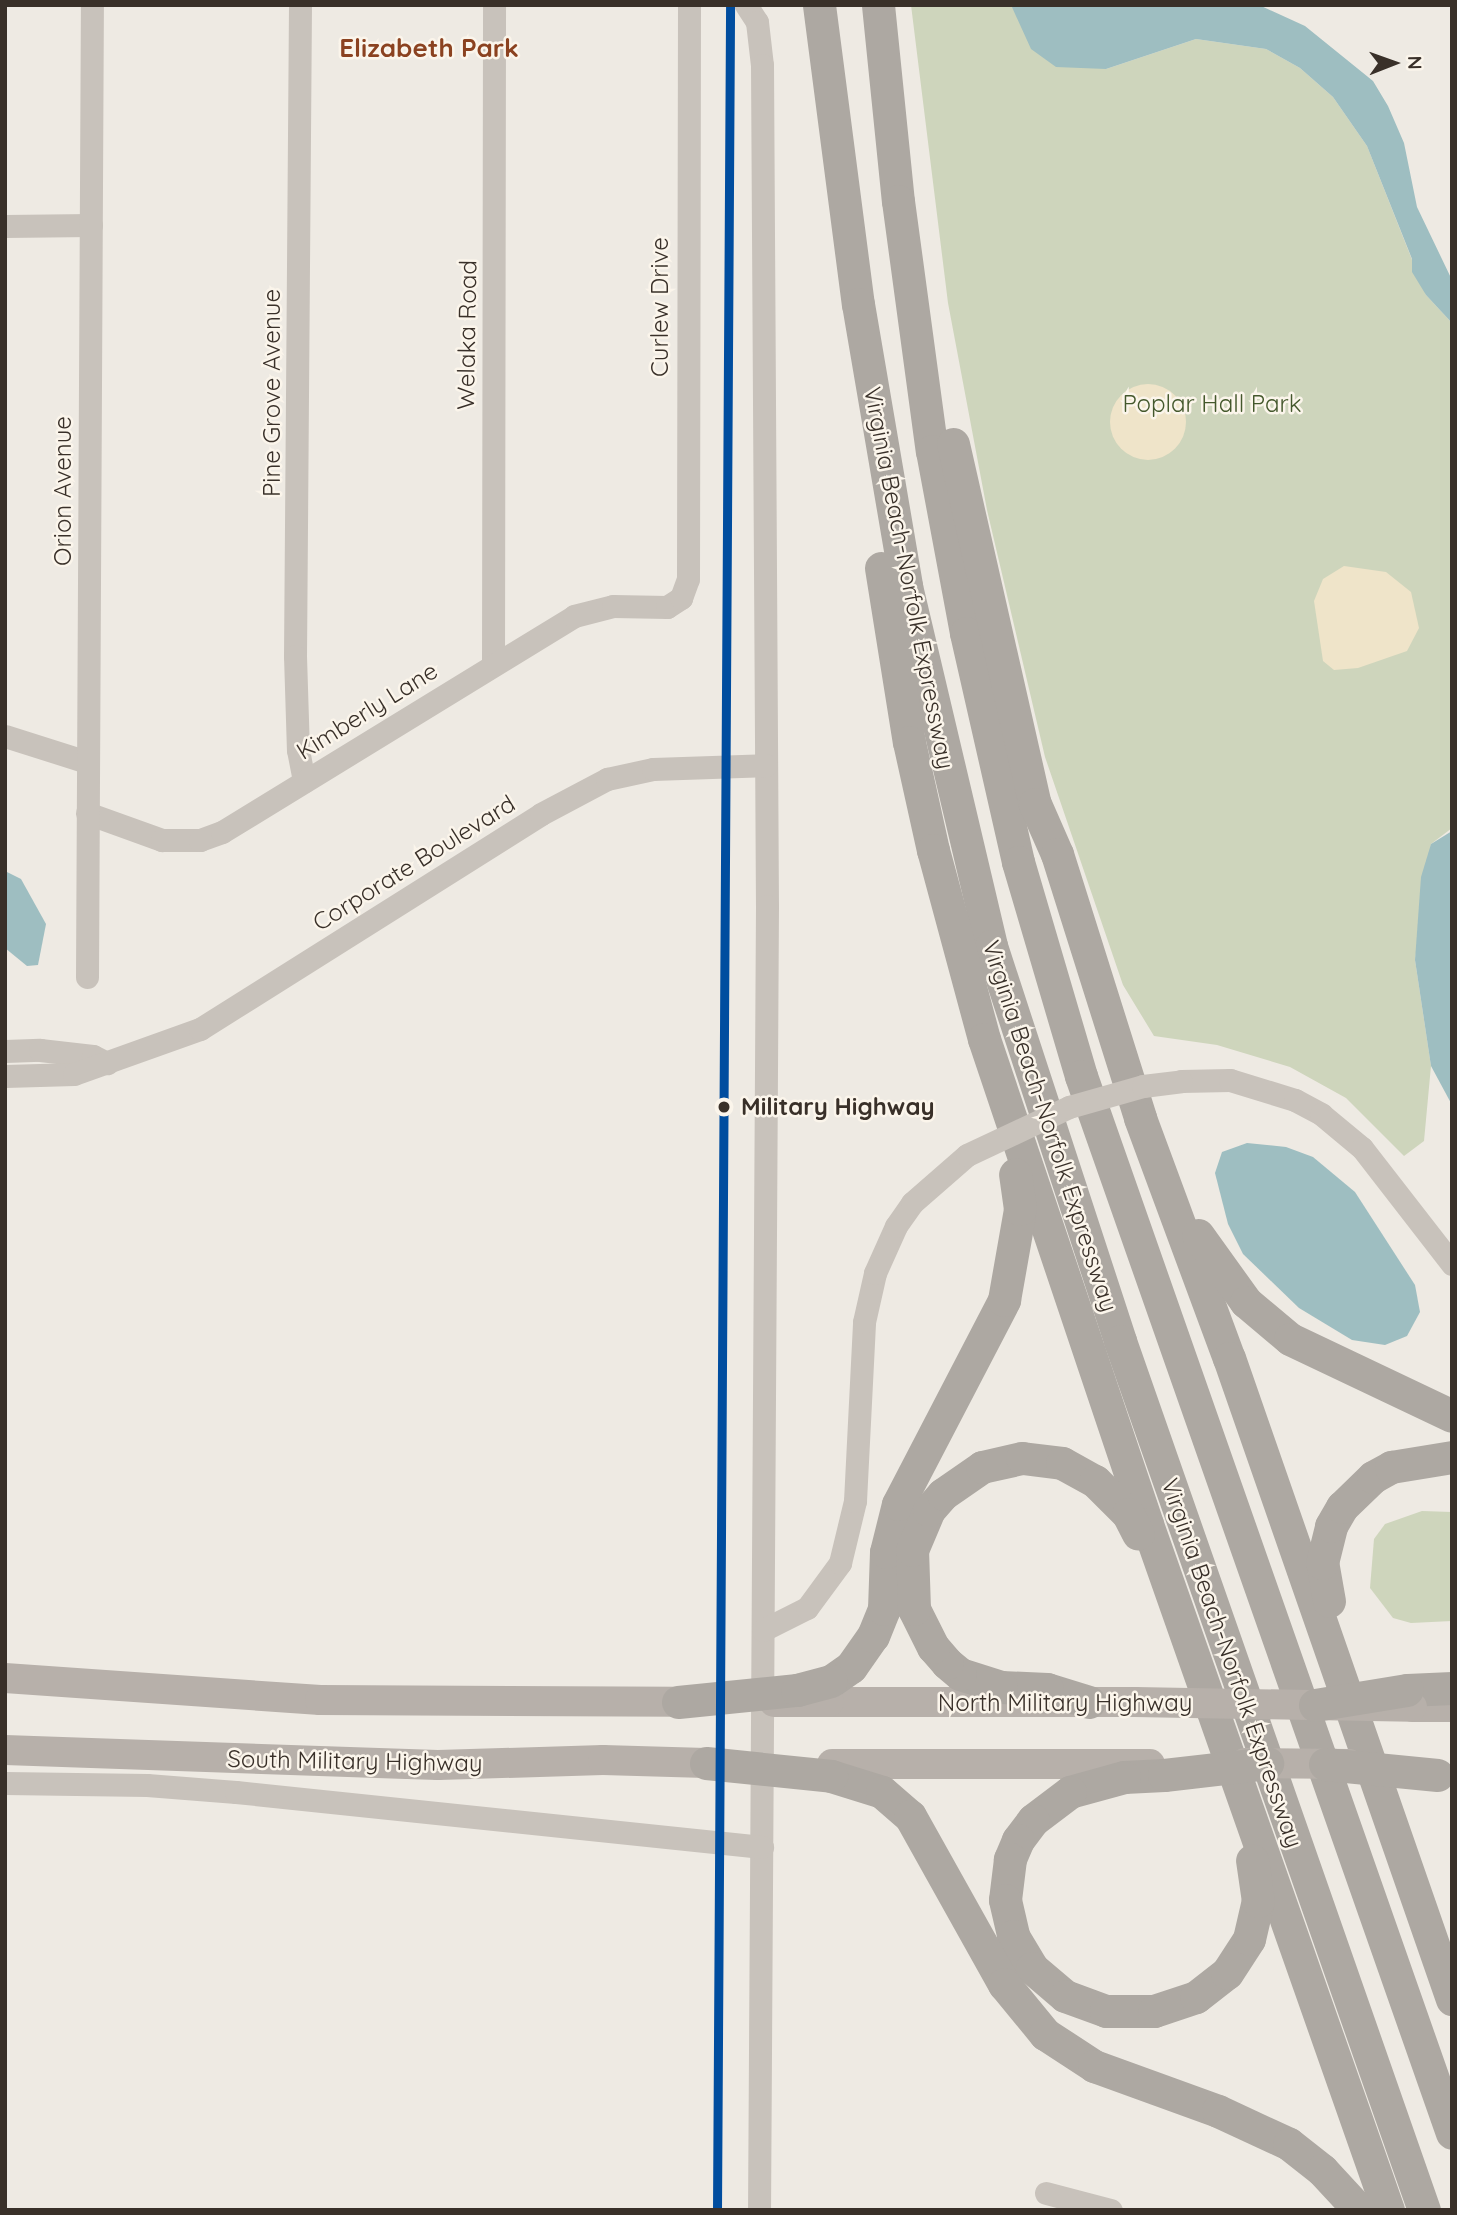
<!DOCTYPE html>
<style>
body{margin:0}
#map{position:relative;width:1457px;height:2215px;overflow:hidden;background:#eeeae3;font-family:Quicksand,sans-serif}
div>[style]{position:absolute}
.green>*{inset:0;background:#ced5bc}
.sand>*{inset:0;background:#efe4c9}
.round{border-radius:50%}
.water>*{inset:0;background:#9ebec1}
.minor>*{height:23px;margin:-11.5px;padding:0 11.5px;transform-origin:11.5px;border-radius:11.5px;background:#c8c2bb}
.major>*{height:30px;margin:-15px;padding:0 15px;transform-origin:15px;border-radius:15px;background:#b7b0aa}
.highway>*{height:33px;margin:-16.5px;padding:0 16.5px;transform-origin:16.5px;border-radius:16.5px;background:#ada8a2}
.minor-bridge>*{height:23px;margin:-11.5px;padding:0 11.5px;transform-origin:11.5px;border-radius:11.5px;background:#c8c2bb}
.major-bridge>*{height:30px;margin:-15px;padding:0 15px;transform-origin:15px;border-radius:15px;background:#b7b0aa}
.highway-bridge>*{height:33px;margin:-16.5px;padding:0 16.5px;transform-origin:16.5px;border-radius:16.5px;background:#ada8a2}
.rail-1>*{height:9px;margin:-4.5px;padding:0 4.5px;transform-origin:4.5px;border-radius:4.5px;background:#004d9f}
.dots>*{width:19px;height:19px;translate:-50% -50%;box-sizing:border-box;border:4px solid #fbf5eb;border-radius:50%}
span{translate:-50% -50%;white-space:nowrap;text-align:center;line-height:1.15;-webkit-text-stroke:5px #fbf5eb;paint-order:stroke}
.street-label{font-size:24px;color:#393029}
.park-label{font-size:24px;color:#44582c}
.stop-label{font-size:24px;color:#393029;font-weight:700}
.left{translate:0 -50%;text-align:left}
.neighbourhood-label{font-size:26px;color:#8b4220;font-weight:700}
.frame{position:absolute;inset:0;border:7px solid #393029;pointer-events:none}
.north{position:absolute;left:1359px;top:28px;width:70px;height:70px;-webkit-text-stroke:5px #fbf5eb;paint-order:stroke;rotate:89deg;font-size:19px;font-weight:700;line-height:28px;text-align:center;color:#393029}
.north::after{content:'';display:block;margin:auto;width:24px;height:32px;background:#393029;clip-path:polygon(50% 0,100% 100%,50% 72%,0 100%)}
</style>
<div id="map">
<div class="green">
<div style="clip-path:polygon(911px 5px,1011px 5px,1022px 24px,1106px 69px,1196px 39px,1266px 49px,1300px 68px,1333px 97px,1367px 146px,1426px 295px,1452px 323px,1452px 828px,1431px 844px,1415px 960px,1431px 1066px,1424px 1141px,1404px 1156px,1346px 1098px,1290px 1067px,1217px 1045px,1154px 1036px,1123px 985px,1045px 757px,987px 510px,948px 303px)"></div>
<div style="clip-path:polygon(1422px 1511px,1452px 1512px,1452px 1621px,1411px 1623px,1393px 1618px,1370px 1588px,1374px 1539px,1385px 1524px)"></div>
</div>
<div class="sand">
<div class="round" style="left:1110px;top:384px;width:76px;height:76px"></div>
<div style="clip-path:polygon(1344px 566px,1386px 572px,1411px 592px,1419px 628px,1407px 651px,1358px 668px,1334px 670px,1323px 661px,1314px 601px,1323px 579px)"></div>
</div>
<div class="water">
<div style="clip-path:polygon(1011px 5px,1259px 5px,1305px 26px,1373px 81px,1388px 106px,1404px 143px,1417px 207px,1452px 280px,1452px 323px,1426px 295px,1412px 272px,1412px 259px,1367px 146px,1333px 97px,1300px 68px,1266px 49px,1196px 39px,1106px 69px,1056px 67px,1031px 49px)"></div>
<div style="clip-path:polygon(1452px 831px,1452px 1105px,1431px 1066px,1415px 960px,1421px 877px,1431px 844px)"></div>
<div style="clip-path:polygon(5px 871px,21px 879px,46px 924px,38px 965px,27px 966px,5px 948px)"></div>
<div style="clip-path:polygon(1247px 1143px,1286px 1147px,1313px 1157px,1355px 1192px,1415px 1285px,1420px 1312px,1407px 1336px,1385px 1345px,1352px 1340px,1299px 1308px,1243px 1254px,1228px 1224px,1215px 1173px,1222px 1152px)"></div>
</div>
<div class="minor">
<div style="left:300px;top:5px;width:651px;rotate:90.44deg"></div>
<div style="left:295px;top:656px;width:94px;rotate:88.2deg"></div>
<div style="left:298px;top:750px;width:32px;rotate:79deg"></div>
<div style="left:746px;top:5px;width:20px;rotate:57deg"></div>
<div style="left:757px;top:22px;width:43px;rotate:83.4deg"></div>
<div style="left:762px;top:65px;width:841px;rotate:89.66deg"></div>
<div style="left:767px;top:906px;width:1304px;rotate:90.35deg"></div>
<div style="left:5px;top:226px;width:86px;rotate:-0.7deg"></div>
<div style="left:493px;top:665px;width:660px;rotate:-89.91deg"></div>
<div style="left:5px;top:736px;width:86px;rotate:17.6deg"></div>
<div style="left:87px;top:813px;width:80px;rotate:19.8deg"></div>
<div style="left:162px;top:840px;width:38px"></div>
<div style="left:200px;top:840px;width:23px;rotate:-20deg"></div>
<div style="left:222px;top:832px;width:413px;rotate:-31.5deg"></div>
<div style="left:574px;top:616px;width:40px;rotate:-14.4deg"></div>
<div style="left:613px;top:606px;width:54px;rotate:1.1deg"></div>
<div style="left:667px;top:607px;width:17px;rotate:-33deg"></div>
<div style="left:681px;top:598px;width:20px;rotate:-70deg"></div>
<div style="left:688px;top:579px;width:574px;rotate:-89.9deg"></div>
<div style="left:87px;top:977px;width:972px;rotate:-89.71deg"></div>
<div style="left:5px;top:1051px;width:35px;rotate:-2deg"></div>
<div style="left:40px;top:1050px;width:53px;rotate:6.5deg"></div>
<div style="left:93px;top:1056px;width:16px;rotate:27deg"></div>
<div style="left:5px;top:1076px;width:69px;rotate:-1.7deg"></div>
<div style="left:74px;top:1074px;width:134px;rotate:-19.7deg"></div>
<div style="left:200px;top:1029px;width:403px;rotate:-32.2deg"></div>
<div style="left:541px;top:814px;width:75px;rotate:-27.9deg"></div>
<div style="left:607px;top:779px;width:47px;rotate:-12.3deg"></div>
<div style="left:653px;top:769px;width:113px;rotate:-2deg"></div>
<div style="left:1181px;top:1081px;width:49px;rotate:-1.2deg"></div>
<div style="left:1230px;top:1080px;width:68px;rotate:17.1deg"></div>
<div style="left:1295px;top:1100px;width:30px;rotate:28deg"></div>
<div style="left:1321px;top:1114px;width:53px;rotate:39.7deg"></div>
<div style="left:1362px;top:1148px;width:147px;rotate:52.2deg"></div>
<div style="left:763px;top:1630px;width:49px;rotate:-26.6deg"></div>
<div style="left:807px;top:1608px;width:56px;rotate:-53.7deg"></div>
<div style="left:840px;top:1563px;width:64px;rotate:-76.4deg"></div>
<div style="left:855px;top:1501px;width:179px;rotate:-87.1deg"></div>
<div style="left:864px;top:1322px;width:50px;rotate:-77.3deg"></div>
<div style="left:875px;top:1273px;width:51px;rotate:-65.9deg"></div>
<div style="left:896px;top:1226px;width:28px;rotate:-55deg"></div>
<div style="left:912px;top:1203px;width:73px;rotate:-41.1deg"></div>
<div style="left:5px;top:1783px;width:142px;rotate:0.8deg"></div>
<div style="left:147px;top:1785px;width:89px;rotate:4.5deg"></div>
<div style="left:236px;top:1792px;width:529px;rotate:5.97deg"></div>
<div style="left:1046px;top:2193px;width:67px;rotate:14.7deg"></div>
</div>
<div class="major">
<div style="left:5px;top:1678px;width:316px;rotate:4deg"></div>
<div style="left:320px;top:1700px;width:358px;rotate:0.3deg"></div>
<div style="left:829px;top:1702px;width:306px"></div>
<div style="left:1412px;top:1707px;width:40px"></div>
<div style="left:5px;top:1750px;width:433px;rotate:2deg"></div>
<div style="left:438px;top:1765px;width:165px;rotate:-1.7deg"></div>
<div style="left:603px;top:1760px;width:103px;rotate:1.7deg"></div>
<div style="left:832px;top:1764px;width:318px"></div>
</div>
<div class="highway">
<div style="left:819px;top:5px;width:302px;rotate:82.6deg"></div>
<div style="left:858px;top:304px;width:286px;rotate:80.3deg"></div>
<div style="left:906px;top:586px;width:370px;rotate:76.7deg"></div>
<div style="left:991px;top:946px;width:416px;rotate:71.9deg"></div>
<div style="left:1120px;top:1341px;width:921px;rotate:70.72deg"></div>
<div style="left:878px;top:5px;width:197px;rotate:84.2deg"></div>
<div style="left:898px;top:201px;width:252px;rotate:82.3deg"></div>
<div style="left:932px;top:451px;width:185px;rotate:79.4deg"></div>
<div style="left:966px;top:633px;width:235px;rotate:77.2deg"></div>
<div style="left:1018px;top:862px;width:223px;rotate:73.6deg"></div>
<div style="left:1081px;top:1076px;width:1120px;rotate:70.66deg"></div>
<div style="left:953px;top:444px;width:369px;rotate:77.2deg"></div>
<div style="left:1035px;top:804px;width:55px;rotate:66.3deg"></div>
<div style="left:1057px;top:854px;width:277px;rotate:72.5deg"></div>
<div style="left:1140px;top:1118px;width:256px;rotate:69.7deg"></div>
<div style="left:1229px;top:1358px;width:679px;rotate:70.82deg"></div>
<div style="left:881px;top:568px;width:176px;rotate:80.9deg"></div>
<div style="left:909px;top:742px;width:111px;rotate:77.5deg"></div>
<div style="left:933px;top:850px;width:196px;rotate:74.9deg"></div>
<div style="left:984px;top:1039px;width:512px;rotate:71.42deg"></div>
<div style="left:1147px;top:1524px;width:727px;rotate:70.64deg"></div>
<div style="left:1198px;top:1235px;width:82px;rotate:54.4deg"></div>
<div style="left:1246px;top:1302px;width:57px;rotate:40.1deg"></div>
<div style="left:1290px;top:1339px;width:179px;rotate:25.4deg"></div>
<div style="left:1329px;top:1601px;width:39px;rotate:-100deg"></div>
<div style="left:1322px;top:1563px;width:38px;rotate:-76deg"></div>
<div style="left:1331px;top:1526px;width:22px;rotate:-60deg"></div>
<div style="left:1342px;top:1507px;width:43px;rotate:-44.1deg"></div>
<div style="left:1373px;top:1477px;width:21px;rotate:-29deg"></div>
<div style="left:1391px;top:1467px;width:62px;rotate:-9.3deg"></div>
<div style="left:831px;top:1681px;width:24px;rotate:-35deg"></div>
<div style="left:851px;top:1667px;width:38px;rotate:-55deg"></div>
<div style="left:873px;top:1636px;width:29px;rotate:-68deg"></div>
<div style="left:884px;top:1609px;width:57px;rotate:-88deg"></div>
<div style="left:886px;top:1552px;width:49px;rotate:-76deg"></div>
<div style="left:898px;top:1504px;width:230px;rotate:-62.5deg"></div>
<div style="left:1004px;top:1300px;width:92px;rotate:-80deg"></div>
<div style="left:1020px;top:1209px;width:35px;rotate:-98deg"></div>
<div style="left:1407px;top:1690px;width:45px;rotate:-2.5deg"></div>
<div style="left:1089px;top:1702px;width:44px;rotate:-162.8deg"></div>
<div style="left:1047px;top:1689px;width:46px;rotate:-177.5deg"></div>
<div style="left:1001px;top:1687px;width:43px;rotate:-162.4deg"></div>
<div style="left:960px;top:1674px;width:17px;rotate:-140deg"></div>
<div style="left:947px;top:1663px;width:21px;rotate:-131deg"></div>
<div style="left:933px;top:1647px;width:42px;rotate:-116.6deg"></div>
<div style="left:914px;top:1609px;width:59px;rotate:-91.9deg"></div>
<div style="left:912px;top:1550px;width:43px;rotate:-67deg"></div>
<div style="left:929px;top:1510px;width:21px;rotate:-49deg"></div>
<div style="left:943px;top:1494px;width:47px;rotate:-34.7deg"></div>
<div style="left:982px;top:1467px;width:41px;rotate:-12.7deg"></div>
<div style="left:1022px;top:1458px;width:40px;rotate:7.1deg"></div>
<div style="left:1062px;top:1463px;width:38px;rotate:29deg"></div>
<div style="left:1095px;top:1481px;width:47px;rotate:45deg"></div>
<div style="left:1128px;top:1514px;width:22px;rotate:63deg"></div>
<div style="left:1164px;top:1775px;width:40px;rotate:177.1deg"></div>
<div style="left:1124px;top:1777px;width:56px;rotate:164.5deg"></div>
<div style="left:1070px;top:1792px;width:46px;rotate:142.9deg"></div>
<div style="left:1033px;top:1820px;width:25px;rotate:127deg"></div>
<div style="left:1018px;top:1840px;width:21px;rotate:113deg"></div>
<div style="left:1010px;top:1859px;width:41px;rotate:97deg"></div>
<div style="left:1005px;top:1900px;width:37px;rotate:77deg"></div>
<div style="left:1013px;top:1936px;width:37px;rotate:59deg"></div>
<div style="left:1032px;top:1968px;width:43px;rotate:40.3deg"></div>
<div style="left:1065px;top:1996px;width:44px;rotate:20.1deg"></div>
<div style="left:1106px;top:2011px;width:48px"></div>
<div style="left:1154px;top:2011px;width:44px;rotate:-18.4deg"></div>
<div style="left:1196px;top:1997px;width:39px;rotate:-38deg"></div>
<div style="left:1227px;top:1973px;width:40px;rotate:-57.1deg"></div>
<div style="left:1249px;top:1939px;width:39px;rotate:-77deg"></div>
<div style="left:1258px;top:1901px;width:41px;rotate:-98.3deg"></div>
<div style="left:831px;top:1776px;width:53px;rotate:17.4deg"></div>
<div style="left:882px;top:1792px;width:37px;rotate:41deg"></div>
<div style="left:910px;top:1816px;width:193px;rotate:60.8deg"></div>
<div style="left:1004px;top:1984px;width:65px;rotate:50.6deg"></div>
<div style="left:1045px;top:2034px;width:59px;rotate:33.1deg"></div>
<div style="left:1094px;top:2066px;width:132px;rotate:19.9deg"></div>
<div style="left:1218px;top:2111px;width:78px;rotate:24.9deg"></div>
<div style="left:1289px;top:2144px;width:42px;rotate:38.2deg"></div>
<div style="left:1322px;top:2170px;width:54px;rotate:47.2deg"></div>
</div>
<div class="minor-bridge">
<div style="left:967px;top:1155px;width:113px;rotate:-25.2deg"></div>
<div style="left:1069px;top:1107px;width:77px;rotate:-15.8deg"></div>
<div style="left:1143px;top:1086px;width:38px;rotate:-7deg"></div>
</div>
<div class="major-bridge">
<div style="left:774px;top:1702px;width:55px"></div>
<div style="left:1135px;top:1702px;width:277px;rotate:1deg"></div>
<div style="left:1245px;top:1763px;width:104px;rotate:0.6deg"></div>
</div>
<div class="highway-bridge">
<div style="left:678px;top:1702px;width:120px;rotate:-5.8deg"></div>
<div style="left:797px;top:1690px;width:35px;rotate:-15deg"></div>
<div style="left:1315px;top:1705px;width:93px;rotate:-9.3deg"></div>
<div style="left:706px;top:1763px;width:126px;rotate:5.9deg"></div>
<div style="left:1325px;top:1764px;width:113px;rotate:5.6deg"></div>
<div style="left:1164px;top:1775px;width:104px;rotate:-6.6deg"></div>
</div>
<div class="rail-1">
<div style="left:717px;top:2210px;width:2205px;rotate:-89.66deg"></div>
</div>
<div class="dots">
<div style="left:724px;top:1107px;background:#393029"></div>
</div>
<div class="street-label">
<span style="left:660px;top:307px;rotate:-90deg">Curlew Drive</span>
<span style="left:467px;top:335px;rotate:-89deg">Welaka Road</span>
<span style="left:272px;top:393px;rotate:-90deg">Pine Grove Avenue</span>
<span style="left:63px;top:491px;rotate:-90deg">Orion Avenue</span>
<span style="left:909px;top:578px;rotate:79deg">Virginia Beach-Norfolk Expressway</span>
<span style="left:367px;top:711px;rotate:-32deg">Kimberly Lane</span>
<span style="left:414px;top:863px;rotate:-32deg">Corporate Boulevard</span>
<span style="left:1050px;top:1126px;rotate:72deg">Virginia Beach-Norfolk Expressway</span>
<span style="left:1232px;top:1663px;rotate:71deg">Virginia Beach-Norfolk Expressway</span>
<span style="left:1065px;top:1703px">North Military Highway</span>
<span style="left:355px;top:1761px;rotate:1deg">South Military Highway</span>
</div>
<div class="park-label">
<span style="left:1212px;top:404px">Poplar Hall Park</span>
</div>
<div class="stop-label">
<span class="left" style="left:741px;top:1107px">Military Highway</span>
</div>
<div class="neighbourhood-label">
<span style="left:429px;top:48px">Elizabeth Park</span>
</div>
<div class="frame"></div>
<div class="north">N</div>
</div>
